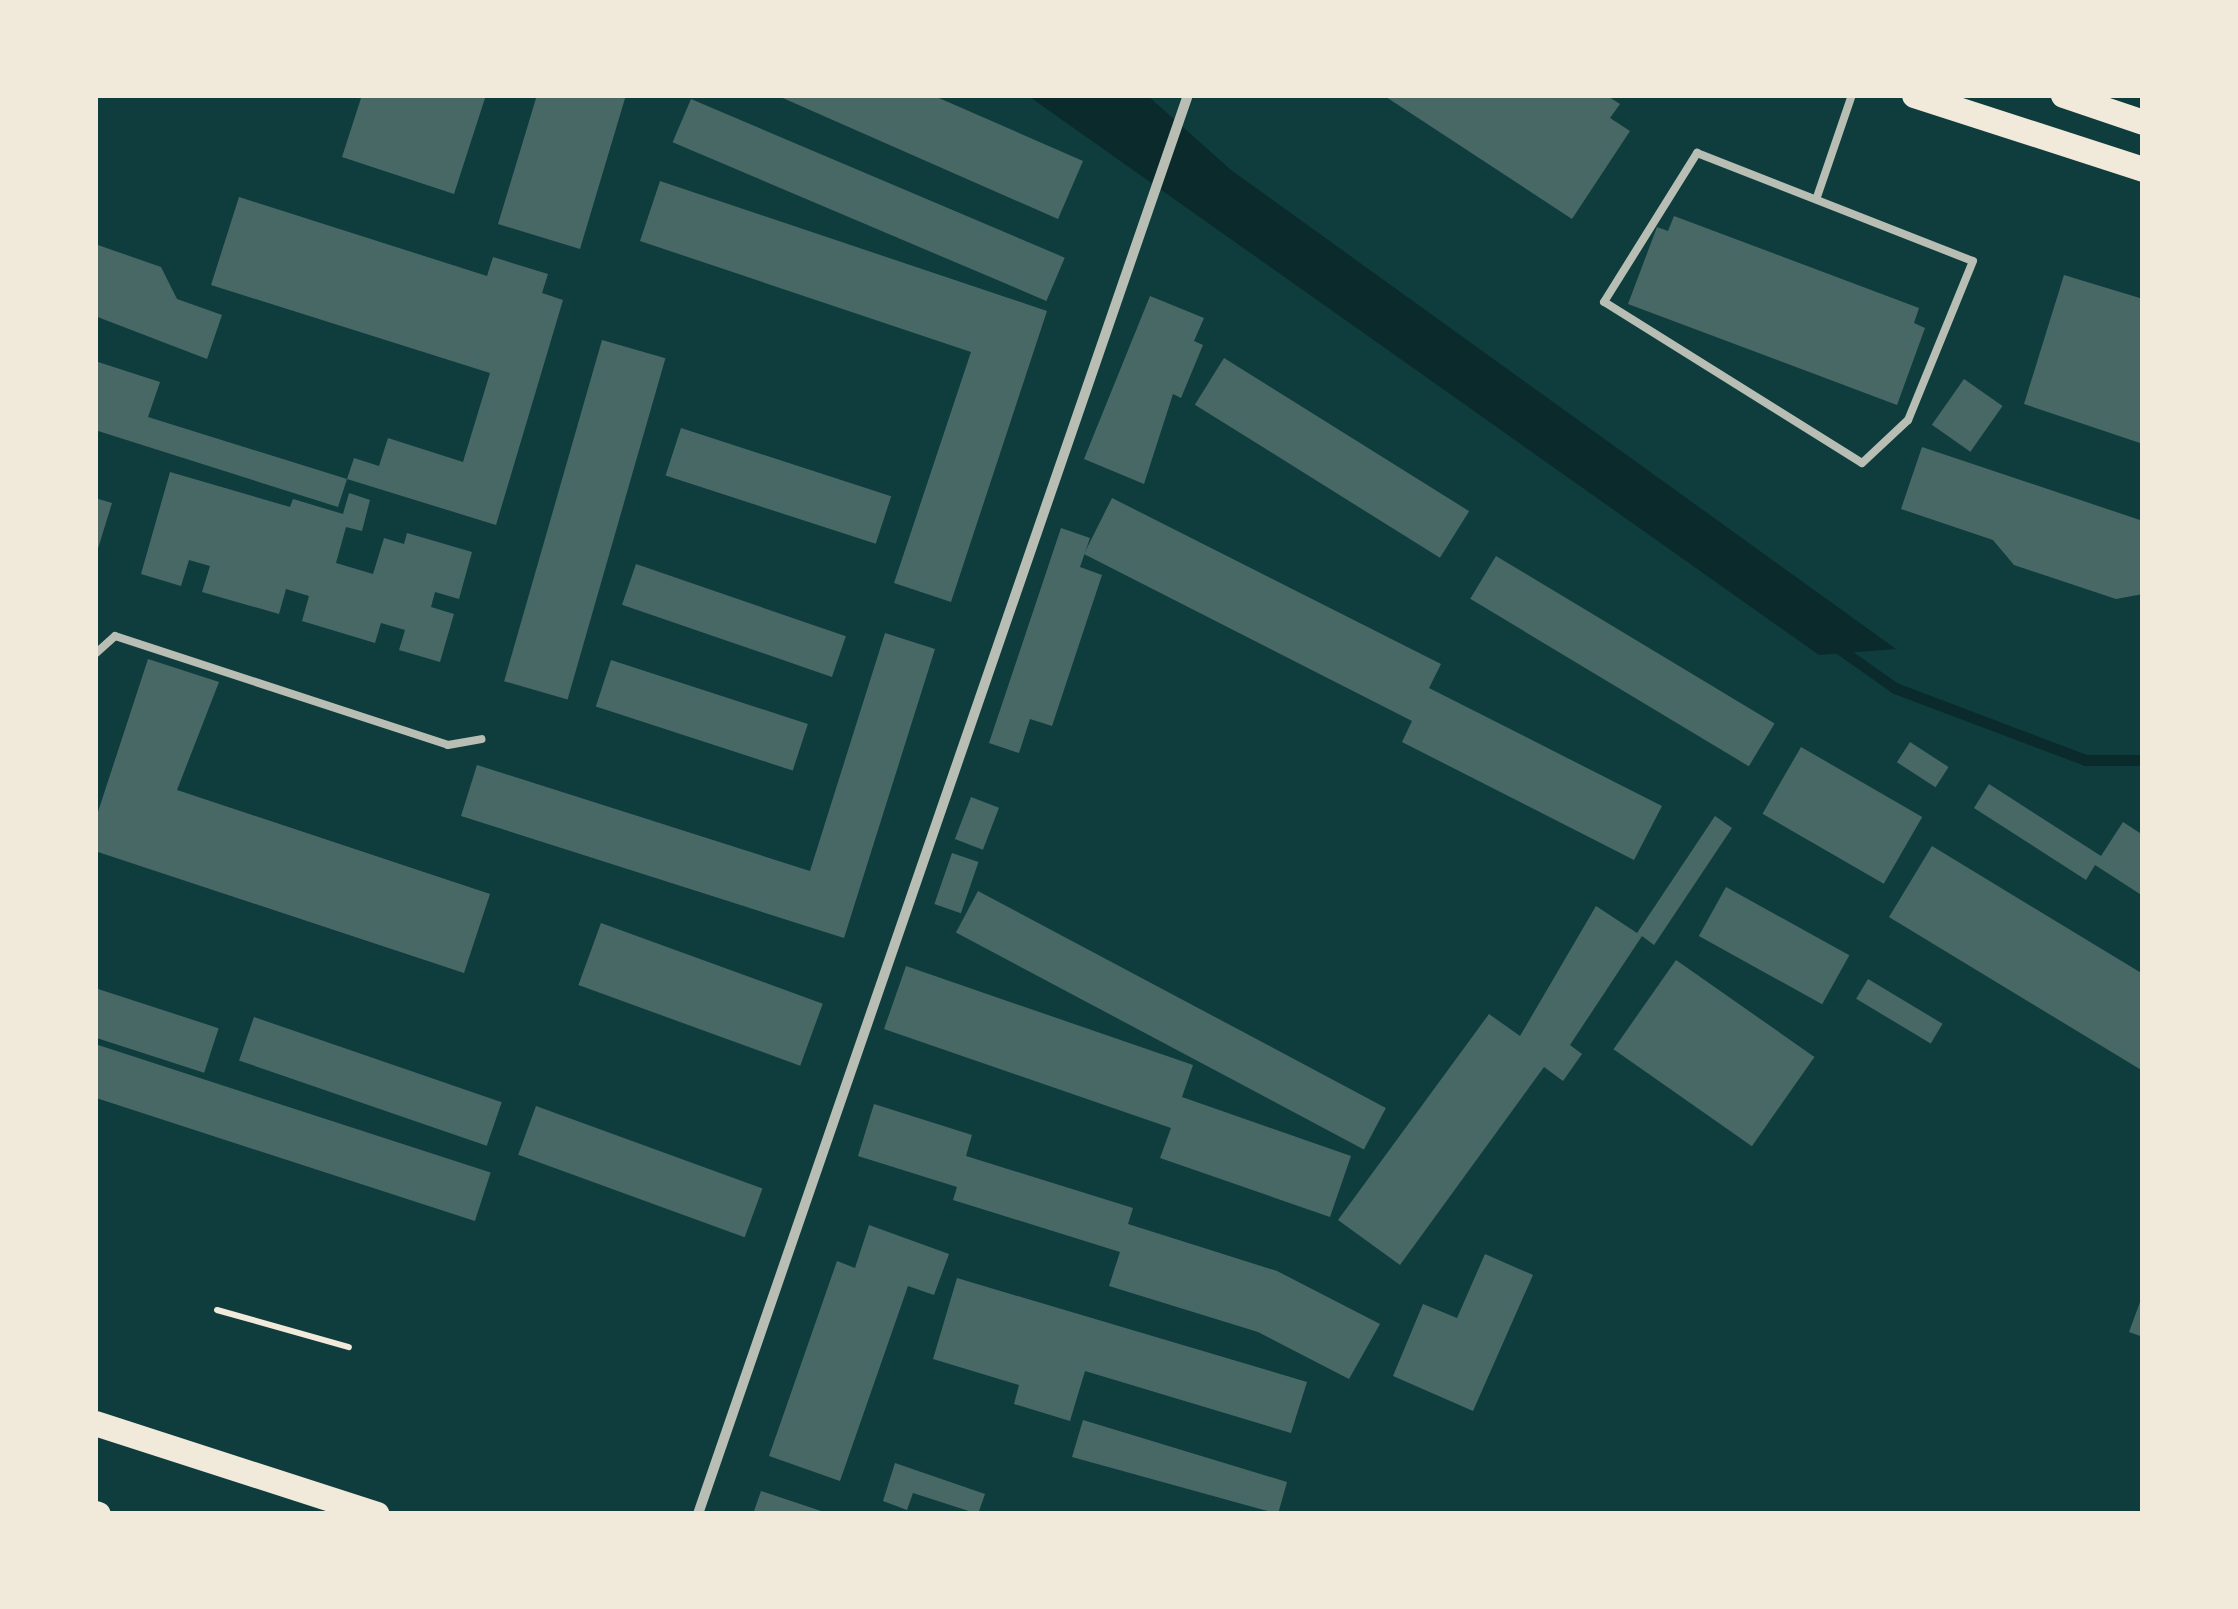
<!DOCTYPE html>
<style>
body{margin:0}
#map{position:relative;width:2238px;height:1609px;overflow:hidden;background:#0f3d3e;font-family:"Titillium Web",sans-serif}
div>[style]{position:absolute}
.water>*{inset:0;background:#0a2a2b}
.stream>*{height:11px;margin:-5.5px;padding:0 5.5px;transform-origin:5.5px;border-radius:5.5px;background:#0a2a2b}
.building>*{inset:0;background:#486865;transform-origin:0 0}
.path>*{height:6px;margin:-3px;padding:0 3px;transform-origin:3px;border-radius:3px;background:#f1e9da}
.service>*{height:8px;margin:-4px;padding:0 4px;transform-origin:4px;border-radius:4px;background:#b8beb3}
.minor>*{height:10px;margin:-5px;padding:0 5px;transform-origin:5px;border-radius:5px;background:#b8beb3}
.primary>*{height:25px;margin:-12.5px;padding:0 12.5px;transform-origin:12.5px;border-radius:12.5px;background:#f1e9da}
span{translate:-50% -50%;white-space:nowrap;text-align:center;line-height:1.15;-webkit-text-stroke:8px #f1e9da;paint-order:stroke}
.frame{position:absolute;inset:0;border:98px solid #f1e9da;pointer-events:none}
</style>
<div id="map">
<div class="water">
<div style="clip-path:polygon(1027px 95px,1147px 95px,1231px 170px,1896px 649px,1819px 655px)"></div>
</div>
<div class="stream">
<div style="left:1834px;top:645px;width:75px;rotate:35.2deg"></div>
<div style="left:1895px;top:688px;width:204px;rotate:20.7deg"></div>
<div style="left:2086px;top:760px;width:57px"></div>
</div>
<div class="building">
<div style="clip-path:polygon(362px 95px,486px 95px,454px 194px,342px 157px)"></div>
<div style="clip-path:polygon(537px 95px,626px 95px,580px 249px,498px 224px)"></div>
<div style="clip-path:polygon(776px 95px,932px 95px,1083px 161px,1058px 219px)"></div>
<div style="clip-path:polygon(1383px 95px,1606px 95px,1620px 104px,1610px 118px,1630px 131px,1572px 219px)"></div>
<div style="left:691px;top:99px;width:406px;height:47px;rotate:23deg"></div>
<div style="clip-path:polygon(660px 181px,1047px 311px,951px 602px,894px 583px,971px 352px,640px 241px)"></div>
<div style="clip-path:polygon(239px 197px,487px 276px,493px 257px,548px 274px,542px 293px,563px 300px,496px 525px,347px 479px,354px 458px,379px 466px,388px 438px,463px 462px,490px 373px,211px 285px)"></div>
<div style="clip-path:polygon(1674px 216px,1919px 308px,1914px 323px,1925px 328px,1897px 405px,1628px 304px,1657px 227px,1668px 231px)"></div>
<div style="clip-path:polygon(95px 244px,161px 267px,177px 299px,222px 315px,207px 359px,95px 316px)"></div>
<div style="clip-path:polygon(2064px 275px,2143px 299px,2143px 444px,2024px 404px)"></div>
<div style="clip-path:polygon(1150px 296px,1204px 318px,1194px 341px,1203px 345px,1181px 398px,1173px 394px,1144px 484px,1084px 459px)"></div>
<div style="left:602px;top:340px;width:66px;height:355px;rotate:16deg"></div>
<div style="left:1224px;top:358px;width:289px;height:55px;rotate:32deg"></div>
<div style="clip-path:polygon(95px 361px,160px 382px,148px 417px,347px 479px,338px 507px,95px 430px)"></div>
<div style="left:1964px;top:379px;width:47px;height:56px;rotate:35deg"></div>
<div style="left:681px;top:428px;width:221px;height:50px;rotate:18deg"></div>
<div style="clip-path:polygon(1922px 447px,2143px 521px,2143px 594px,2116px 599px,2014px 565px,1993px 540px,1901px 509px)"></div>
<div style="clip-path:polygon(170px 472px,290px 507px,293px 499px,343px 514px,349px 493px,370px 500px,362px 531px,346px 527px,336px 563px,373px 574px,384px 538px,404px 544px,407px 533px,472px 552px,459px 599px,435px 592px,431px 607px,454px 614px,440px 662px,399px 650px,405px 630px,381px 623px,375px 643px,302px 621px,309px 596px,286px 589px,279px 614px,202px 592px,210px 566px,189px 560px,181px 586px,141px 574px)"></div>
<div style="clip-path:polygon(95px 498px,112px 503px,96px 555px,95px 555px)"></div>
<div style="clip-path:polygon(1112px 498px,1441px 664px,1429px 688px,1662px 806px,1634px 860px,1402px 742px,1412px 721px,1084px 554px)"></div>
<div style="clip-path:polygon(1061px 528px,1090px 538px,1080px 567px,1102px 575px,1052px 726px,1030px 719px,1019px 753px,989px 743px)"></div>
<div style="left:1496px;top:556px;width:325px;height:50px;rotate:31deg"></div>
<div style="left:636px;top:564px;width:222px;height:43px;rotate:19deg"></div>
<div style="clip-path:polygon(885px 633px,935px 649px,844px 938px,461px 816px,477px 765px,810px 871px)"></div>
<div style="clip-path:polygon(148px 659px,219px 682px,177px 790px,490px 894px,464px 973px,95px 851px,95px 821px)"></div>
<div style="left:611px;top:660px;width:207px;height:49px;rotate:18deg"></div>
<div style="left:1910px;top:742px;width:46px;height:24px;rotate:33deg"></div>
<div style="left:1801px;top:747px;width:140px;height:77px;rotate:30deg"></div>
<div style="clip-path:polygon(1989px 784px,2101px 856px,2123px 822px,2143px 835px,2143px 896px,2095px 865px,2086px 880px,1974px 808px)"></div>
<div style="left:971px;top:797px;width:30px;height:45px;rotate:21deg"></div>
<div style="clip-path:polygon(1715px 816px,1732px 828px,1654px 945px,1642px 936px,1570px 1045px,1582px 1054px,1563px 1081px,1544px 1067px,1400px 1265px,1338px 1220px,1489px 1014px,1520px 1036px,1596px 906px,1637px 933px)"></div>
<div style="clip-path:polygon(1932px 846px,2143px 974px,2143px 1071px,1889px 917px)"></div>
<div style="left:952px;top:853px;width:28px;height:54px;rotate:19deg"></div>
<div style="left:1726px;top:887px;width:141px;height:56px;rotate:29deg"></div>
<div style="left:978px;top:891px;width:462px;height:47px;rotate:28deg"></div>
<div style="left:601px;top:923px;width:236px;height:66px;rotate:20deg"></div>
<div style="left:1676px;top:960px;width:169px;height:109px;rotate:35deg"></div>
<div style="clip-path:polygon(906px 966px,1193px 1065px,1182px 1097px,1351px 1156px,1330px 1217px,1160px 1158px,1171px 1128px,884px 1029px)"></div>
<div style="left:1868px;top:979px;width:87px;height:23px;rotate:31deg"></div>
<div style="left:95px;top:988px;width:130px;height:47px;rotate:18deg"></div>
<div style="left:254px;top:1017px;width:262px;height:46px;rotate:19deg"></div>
<div style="left:95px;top:1044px;width:416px;height:51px;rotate:18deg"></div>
<div style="clip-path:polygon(874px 1104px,972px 1135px,966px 1156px,1133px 1208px,1128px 1224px,1277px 1271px,1380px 1324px,1349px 1379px,1258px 1332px,1109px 1286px,1120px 1252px,953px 1200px,957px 1187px,858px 1156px)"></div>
<div style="left:536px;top:1106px;width:241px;height:52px;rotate:20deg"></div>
<div style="clip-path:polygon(869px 1225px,949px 1254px,934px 1295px,908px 1286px,840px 1481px,769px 1456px,837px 1261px,855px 1268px)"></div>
<div style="clip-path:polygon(1485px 1254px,1533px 1275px,1473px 1411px,1393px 1376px,1423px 1304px,1457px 1318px)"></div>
<div style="clip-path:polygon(957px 1278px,1307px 1382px,1291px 1433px,1085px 1371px,1070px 1421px,1014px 1404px,1019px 1385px,933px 1359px)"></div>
<div style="clip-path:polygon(2143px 1294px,2143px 1337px,2129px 1332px)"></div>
<div style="clip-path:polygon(1083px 1420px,1287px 1482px,1278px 1514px,1072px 1457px)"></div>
<div style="clip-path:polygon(895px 1463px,985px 1494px,978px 1514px,913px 1493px,907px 1510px,883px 1501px)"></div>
<div style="clip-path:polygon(761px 1491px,827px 1513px,826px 1514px,753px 1514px)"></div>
</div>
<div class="path">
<div style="left:217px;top:1310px;width:137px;rotate:15.7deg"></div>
</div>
<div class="service">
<div style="left:1697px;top:153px;width:296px;rotate:21.4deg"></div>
<div style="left:1973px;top:261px;width:172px;rotate:112.2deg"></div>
<div style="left:1908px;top:420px;width:63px;rotate:136.9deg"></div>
<div style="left:1862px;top:463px;width:304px;rotate:-148deg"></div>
<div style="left:1604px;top:302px;width:176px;rotate:-58deg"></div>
<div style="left:1817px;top:197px;width:108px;rotate:-71.1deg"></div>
<div style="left:95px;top:654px;width:27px;rotate:-42deg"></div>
<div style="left:115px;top:636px;width:350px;rotate:18.1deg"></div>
<div style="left:448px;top:745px;width:34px;rotate:-10deg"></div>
</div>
<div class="minor">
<div style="left:698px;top:1514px;width:1501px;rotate:-70.95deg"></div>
</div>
<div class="primary">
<div style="left:1914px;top:95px;width:241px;rotate:17.9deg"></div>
<div style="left:2063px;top:95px;width:84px;rotate:18.6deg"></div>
<div style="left:95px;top:1423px;width:296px;rotate:17.9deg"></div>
<div style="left:95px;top:1513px;width:3px;rotate:18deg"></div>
</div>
<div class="frame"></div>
</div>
